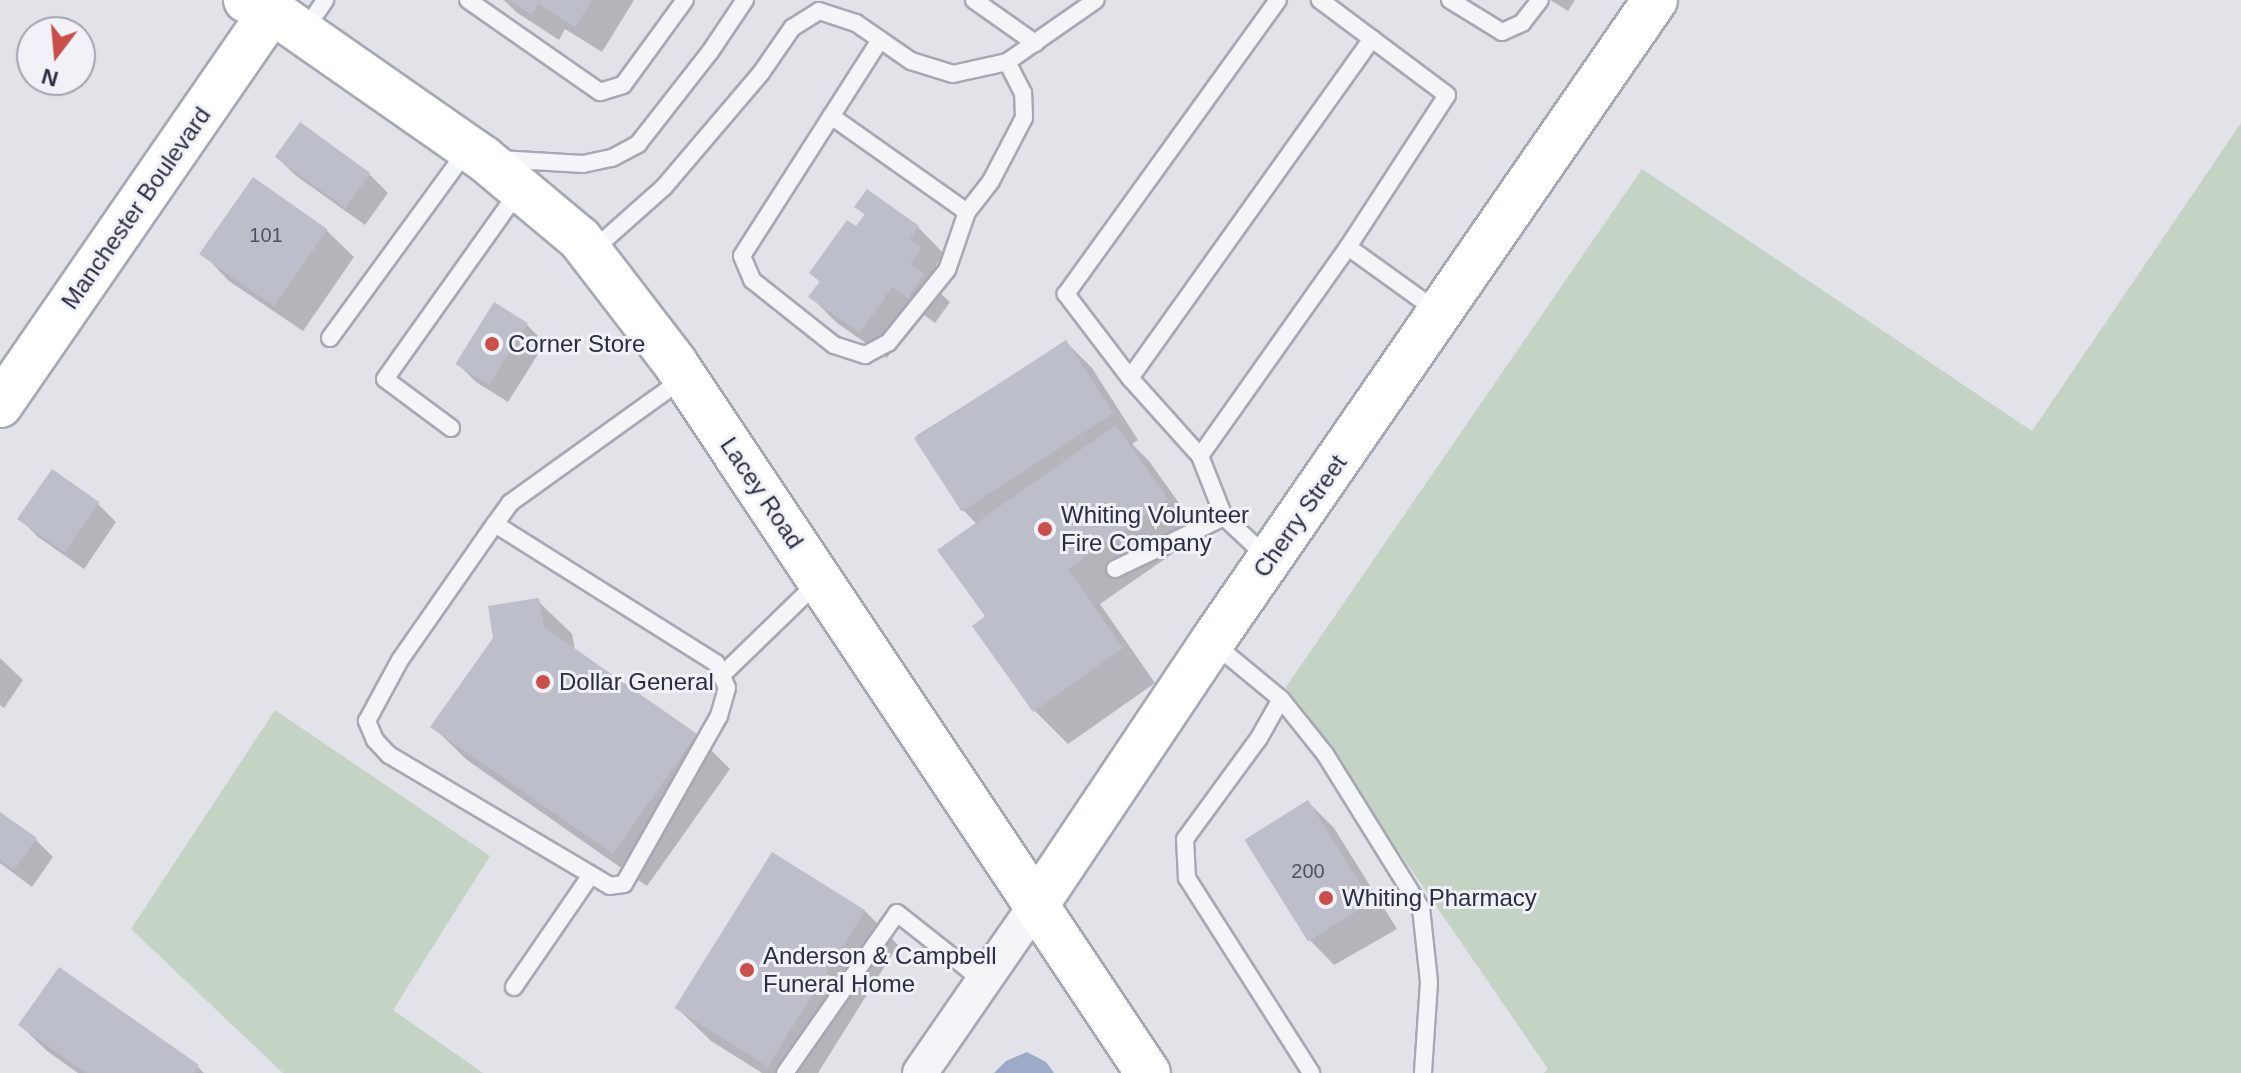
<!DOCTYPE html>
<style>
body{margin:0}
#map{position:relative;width:2241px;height:1073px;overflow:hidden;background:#e1e3e9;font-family:Helvetica,sans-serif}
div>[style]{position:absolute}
.green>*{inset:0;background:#c4d3c3}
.water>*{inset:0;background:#9daac8}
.shadow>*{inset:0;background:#0003}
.building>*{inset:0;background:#bcbec9;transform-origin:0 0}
.roads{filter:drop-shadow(2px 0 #a6a9b3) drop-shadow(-2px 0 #a6a9b3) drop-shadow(0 2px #a6a9b3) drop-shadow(0 -2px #a6a9b3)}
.lane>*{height:16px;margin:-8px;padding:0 8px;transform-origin:8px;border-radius:8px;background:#f4f5f8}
.street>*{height:34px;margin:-17px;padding:0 17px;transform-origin:17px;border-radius:17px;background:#f4f5f8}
.secondary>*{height:44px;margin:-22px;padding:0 22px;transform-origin:22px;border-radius:22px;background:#fff}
.primary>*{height:44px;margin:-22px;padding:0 22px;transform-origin:22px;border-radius:22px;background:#fff}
.dots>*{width:22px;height:22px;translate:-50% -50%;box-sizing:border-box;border:4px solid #f1f2f7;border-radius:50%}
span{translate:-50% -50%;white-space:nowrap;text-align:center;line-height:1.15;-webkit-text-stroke:6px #f1f2f7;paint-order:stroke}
.number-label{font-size:20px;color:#4e5263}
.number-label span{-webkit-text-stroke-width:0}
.street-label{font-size:24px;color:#2a2e41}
.poi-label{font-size:24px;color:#2a2e41}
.left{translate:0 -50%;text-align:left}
.north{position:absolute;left:16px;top:16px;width:80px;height:80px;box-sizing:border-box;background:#f1f2f7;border:2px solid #a1a4ae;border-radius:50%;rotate:196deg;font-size:22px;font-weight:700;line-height:32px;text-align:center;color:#2a2e41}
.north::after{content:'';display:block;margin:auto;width:28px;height:36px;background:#ca4f4a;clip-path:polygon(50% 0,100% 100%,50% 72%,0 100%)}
</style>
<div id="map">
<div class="green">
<div style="clip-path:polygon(2241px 123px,2241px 1073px,1544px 1073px,1548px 1069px,1286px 687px,1642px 169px,2032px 431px)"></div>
<div style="clip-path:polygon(275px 710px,490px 856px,393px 1010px,483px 1073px,283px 1073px,131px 929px)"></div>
</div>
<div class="water">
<div style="clip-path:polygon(1027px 1052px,1046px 1062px,1054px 1073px,994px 1073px,1006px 1061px)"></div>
</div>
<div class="shadow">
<div style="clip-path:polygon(504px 0,634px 0,602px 52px,565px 29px,559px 40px,516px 12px)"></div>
<div style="clip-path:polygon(1550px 0,1575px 0,1568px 11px)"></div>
<div style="clip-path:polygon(277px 157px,370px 175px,388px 193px,365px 225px,295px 175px)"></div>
<div style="clip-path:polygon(253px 180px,327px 231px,354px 257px,303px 331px,229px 281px,203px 254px)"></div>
<div style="clip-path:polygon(867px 192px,918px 227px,944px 254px,936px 265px,947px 276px,937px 290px,950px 302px,935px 323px,920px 312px,887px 358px,837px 323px,811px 297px,821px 283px,811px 273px,857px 229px,866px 216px,857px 207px)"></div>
<div style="clip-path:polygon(495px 305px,527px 325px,545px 343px,508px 402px,476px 382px,458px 364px)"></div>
<div style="clip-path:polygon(1066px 342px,1092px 368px,1138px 440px,1132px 444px,1149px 461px,1201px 534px,1100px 604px,1155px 683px,1068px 744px,1034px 710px,988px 617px,977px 524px,961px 508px,916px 436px)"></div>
<div style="clip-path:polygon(98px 504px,116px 522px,84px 569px,38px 537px,20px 519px)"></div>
<div style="clip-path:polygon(538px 601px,572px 634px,575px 651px,696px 735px,730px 769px,647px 886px,467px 760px,433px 727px,495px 639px)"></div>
<div style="clip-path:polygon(0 658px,23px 680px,4px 708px,0 705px)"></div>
<div style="clip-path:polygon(1308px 802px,1334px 828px,1397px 929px,1334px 965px,1308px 938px)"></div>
<div style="clip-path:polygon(0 817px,35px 839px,53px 857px,32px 887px,0 863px)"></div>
<div style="clip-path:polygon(865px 911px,898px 945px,818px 1073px,762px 1073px,711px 1041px,677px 1008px)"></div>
<div style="clip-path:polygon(20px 1025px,198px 1067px,204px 1073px,78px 1073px,47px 1051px)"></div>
</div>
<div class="building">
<div style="clip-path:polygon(509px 0,592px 0,575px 27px,538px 4px,532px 15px)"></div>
<div style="left:300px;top:122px;width:87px;height:43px;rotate:36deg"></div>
<div style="left:253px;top:177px;width:91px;height:94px;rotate:35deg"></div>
<div style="clip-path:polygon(867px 189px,919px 226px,910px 239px,922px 248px,910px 264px,924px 274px,908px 298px,892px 287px,860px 333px,808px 297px,820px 281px,809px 273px,847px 220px,856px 226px,865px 214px,854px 207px)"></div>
<div style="left:494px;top:302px;width:40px;height:73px;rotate:32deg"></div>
<div style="left:1066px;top:340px;width:87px;height:181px;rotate:57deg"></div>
<div style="clip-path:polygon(1116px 425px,1168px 499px,1068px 569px,1123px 648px,1033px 712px,972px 626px,985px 616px,937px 550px)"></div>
<div style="left:52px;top:469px;width:58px;height:61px;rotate:35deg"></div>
<div style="clip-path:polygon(539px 598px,544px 627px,697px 734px,613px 854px,430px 727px,493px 638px,488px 606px)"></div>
<div style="left:1308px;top:800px;width:120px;height:75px;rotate:58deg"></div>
<div style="clip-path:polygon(0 812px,37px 838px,14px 870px,0 860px)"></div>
<div style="left:772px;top:852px;width:110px;height:184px;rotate:32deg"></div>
<div style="clip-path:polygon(59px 967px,199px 1065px,194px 1073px,86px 1073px,18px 1025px)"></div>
</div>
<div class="roads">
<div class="lane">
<div style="left:468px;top:0;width:161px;rotate:34.9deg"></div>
<div style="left:600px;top:92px;width:24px;rotate:-17deg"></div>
<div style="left:623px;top:85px;width:105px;rotate:-53.9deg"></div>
<div style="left:974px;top:0;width:75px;rotate:35.2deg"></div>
<div style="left:1450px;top:0;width:61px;rotate:31.6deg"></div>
<div style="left:1502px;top:32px;width:22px;rotate:-24deg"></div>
<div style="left:1522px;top:23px;width:29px;rotate:-52deg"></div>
<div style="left:305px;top:30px;width:36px;rotate:-56deg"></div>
<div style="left:880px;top:40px;width:256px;rotate:122.6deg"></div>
<div style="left:742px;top:256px;width:26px;rotate:67deg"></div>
<div style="left:752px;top:280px;width:105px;rotate:38.4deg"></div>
<div style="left:834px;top:345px;width:33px;rotate:18deg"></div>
<div style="left:865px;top:355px;width:26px;rotate:-28deg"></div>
<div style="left:888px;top:343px;width:94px;rotate:-51.1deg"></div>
<div style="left:947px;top:270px;width:61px;rotate:-71deg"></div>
<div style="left:967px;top:212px;width:39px;rotate:-52deg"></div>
<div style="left:991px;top:181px;width:71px;rotate:-62.4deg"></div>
<div style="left:1024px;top:118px;width:25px;rotate:-92deg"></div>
<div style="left:1023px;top:93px;width:35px;rotate:-117deg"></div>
<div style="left:831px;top:116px;width:166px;rotate:35.2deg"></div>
<div style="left:499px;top:159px;width:84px;rotate:3.4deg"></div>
<div style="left:583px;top:164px;width:30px;rotate:-12deg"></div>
<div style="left:612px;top:158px;width:30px;rotate:-28deg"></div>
<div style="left:638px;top:144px;width:117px;rotate:-52deg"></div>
<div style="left:710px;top:52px;width:63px;rotate:-56.1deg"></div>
<div style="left:1348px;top:247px;width:111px;rotate:35.8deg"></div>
<div style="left:592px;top:251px;width:96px;rotate:-41.6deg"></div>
<div style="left:664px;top:187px;width:150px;rotate:-49.6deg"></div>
<div style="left:761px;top:73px;width:55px;rotate:-55.4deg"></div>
<div style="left:792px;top:28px;width:32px;rotate:-32deg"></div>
<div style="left:819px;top:11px;width:39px;rotate:18deg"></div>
<div style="left:856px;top:23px;width:67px;rotate:34.6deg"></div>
<div style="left:911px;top:61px;width:44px;rotate:17.2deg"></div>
<div style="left:953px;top:74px;width:55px;rotate:-12.5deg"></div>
<div style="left:1007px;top:62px;width:108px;rotate:-34.9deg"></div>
<div style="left:330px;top:338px;width:234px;rotate:-53.9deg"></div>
<div style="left:1130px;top:378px;width:417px;rotate:-54.5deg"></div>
<div style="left:451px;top:428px;width:82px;rotate:-143.4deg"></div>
<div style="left:385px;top:379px;width:229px;rotate:-54.6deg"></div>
<div style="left:1200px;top:456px;width:256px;rotate:-54.7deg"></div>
<div style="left:1348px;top:247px;width:181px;rotate:-56.9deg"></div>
<div style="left:1447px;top:95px;width:159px;rotate:-143.2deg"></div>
<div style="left:495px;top:524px;width:261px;rotate:32.2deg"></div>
<div style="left:716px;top:663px;width:27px;rotate:66deg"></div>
<div style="left:727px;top:688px;width:29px;rotate:106deg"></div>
<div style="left:719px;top:716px;width:193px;rotate:119.5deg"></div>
<div style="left:624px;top:884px;width:14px;rotate:172deg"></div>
<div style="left:610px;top:886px;width:257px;rotate:-149.3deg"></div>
<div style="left:389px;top:755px;width:21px;rotate:-133deg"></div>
<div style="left:375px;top:740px;width:21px;rotate:-113deg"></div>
<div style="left:367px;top:721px;width:69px;rotate:-61.6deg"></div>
<div style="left:400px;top:660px;width:166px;rotate:-55.1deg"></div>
<div style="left:495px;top:524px;width:26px;rotate:-54deg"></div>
<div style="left:510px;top:503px;width:214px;rotate:-35.7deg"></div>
<div style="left:1269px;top:559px;width:62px;rotate:-137deg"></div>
<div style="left:1224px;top:517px;width:66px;rotate:-111.5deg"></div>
<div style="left:1200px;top:456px;width:105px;rotate:-131.9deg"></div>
<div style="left:1130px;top:378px;width:106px;rotate:-127.3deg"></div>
<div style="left:1066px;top:294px;width:362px;rotate:-54.2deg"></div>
<div style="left:1115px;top:569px;width:121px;rotate:-25.5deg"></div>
<div style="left:1213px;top:643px;width:88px;rotate:39.5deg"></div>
<div style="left:1281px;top:699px;width:70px;rotate:51.3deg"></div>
<div style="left:1325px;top:754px;width:181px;rotate:58.1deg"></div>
<div style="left:1421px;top:908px;width:74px;rotate:83.8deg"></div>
<div style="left:1429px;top:982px;width:91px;rotate:93.8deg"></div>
<div style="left:722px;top:675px;width:134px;rotate:-44.1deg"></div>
<div style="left:1281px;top:699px;width:45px;rotate:119.4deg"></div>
<div style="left:1259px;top:738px;width:125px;rotate:126.2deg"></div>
<div style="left:1185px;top:839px;width:39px;rotate:87deg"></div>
<div style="left:1187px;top:878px;width:231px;rotate:57.5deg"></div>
<div style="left:514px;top:987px;width:136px;rotate:-55.5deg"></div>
<div style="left:785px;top:1073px;width:195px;rotate:-55deg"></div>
<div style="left:897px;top:913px;width:110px;rotate:38.3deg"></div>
</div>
<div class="street">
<div style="left:920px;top:1073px;width:204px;rotate:-55.4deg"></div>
</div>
<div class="secondary">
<div style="left:0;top:405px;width:479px;rotate:-55.4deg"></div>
<div style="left:1036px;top:905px;width:316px;rotate:-56.2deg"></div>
<div style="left:1212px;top:642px;width:780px;rotate:-55.39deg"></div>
</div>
<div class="primary">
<div style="left:246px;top:0;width:28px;rotate:23deg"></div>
<div style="left:272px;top:11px;width:257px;rotate:34.9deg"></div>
<div style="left:483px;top:158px;width:126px;rotate:39.9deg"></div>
<div style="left:580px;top:239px;width:156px;rotate:52.5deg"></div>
<div style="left:675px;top:363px;width:853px;rotate:56.33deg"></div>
</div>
</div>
<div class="dots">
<div style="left:492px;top:344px;background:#ca4f4a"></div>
<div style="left:1045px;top:529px;background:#ca4f4a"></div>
<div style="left:543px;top:682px;background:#ca4f4a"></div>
<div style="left:1326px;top:898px;background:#ca4f4a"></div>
<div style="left:747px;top:970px;background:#ca4f4a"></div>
</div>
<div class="number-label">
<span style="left:266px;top:235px">101</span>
<span style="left:1308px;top:871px">200</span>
</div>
<div class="street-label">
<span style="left:136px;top:208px;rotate:-55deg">Manchester Boulevard</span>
<span style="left:762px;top:493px;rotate:56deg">Lacey Road</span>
<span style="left:1300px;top:516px;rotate:-55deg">Cherry Street</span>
</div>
<div class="poi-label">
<span class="left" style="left:508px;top:344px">Corner Store</span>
<span class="left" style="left:1061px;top:529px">Whiting Volunteer<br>Fire Company</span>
<span class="left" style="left:559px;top:682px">Dollar General</span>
<span class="left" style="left:1342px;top:898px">Whiting Pharmacy</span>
<span class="left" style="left:763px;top:970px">Anderson &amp; Campbell<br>Funeral Home</span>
</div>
<div class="north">N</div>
</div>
